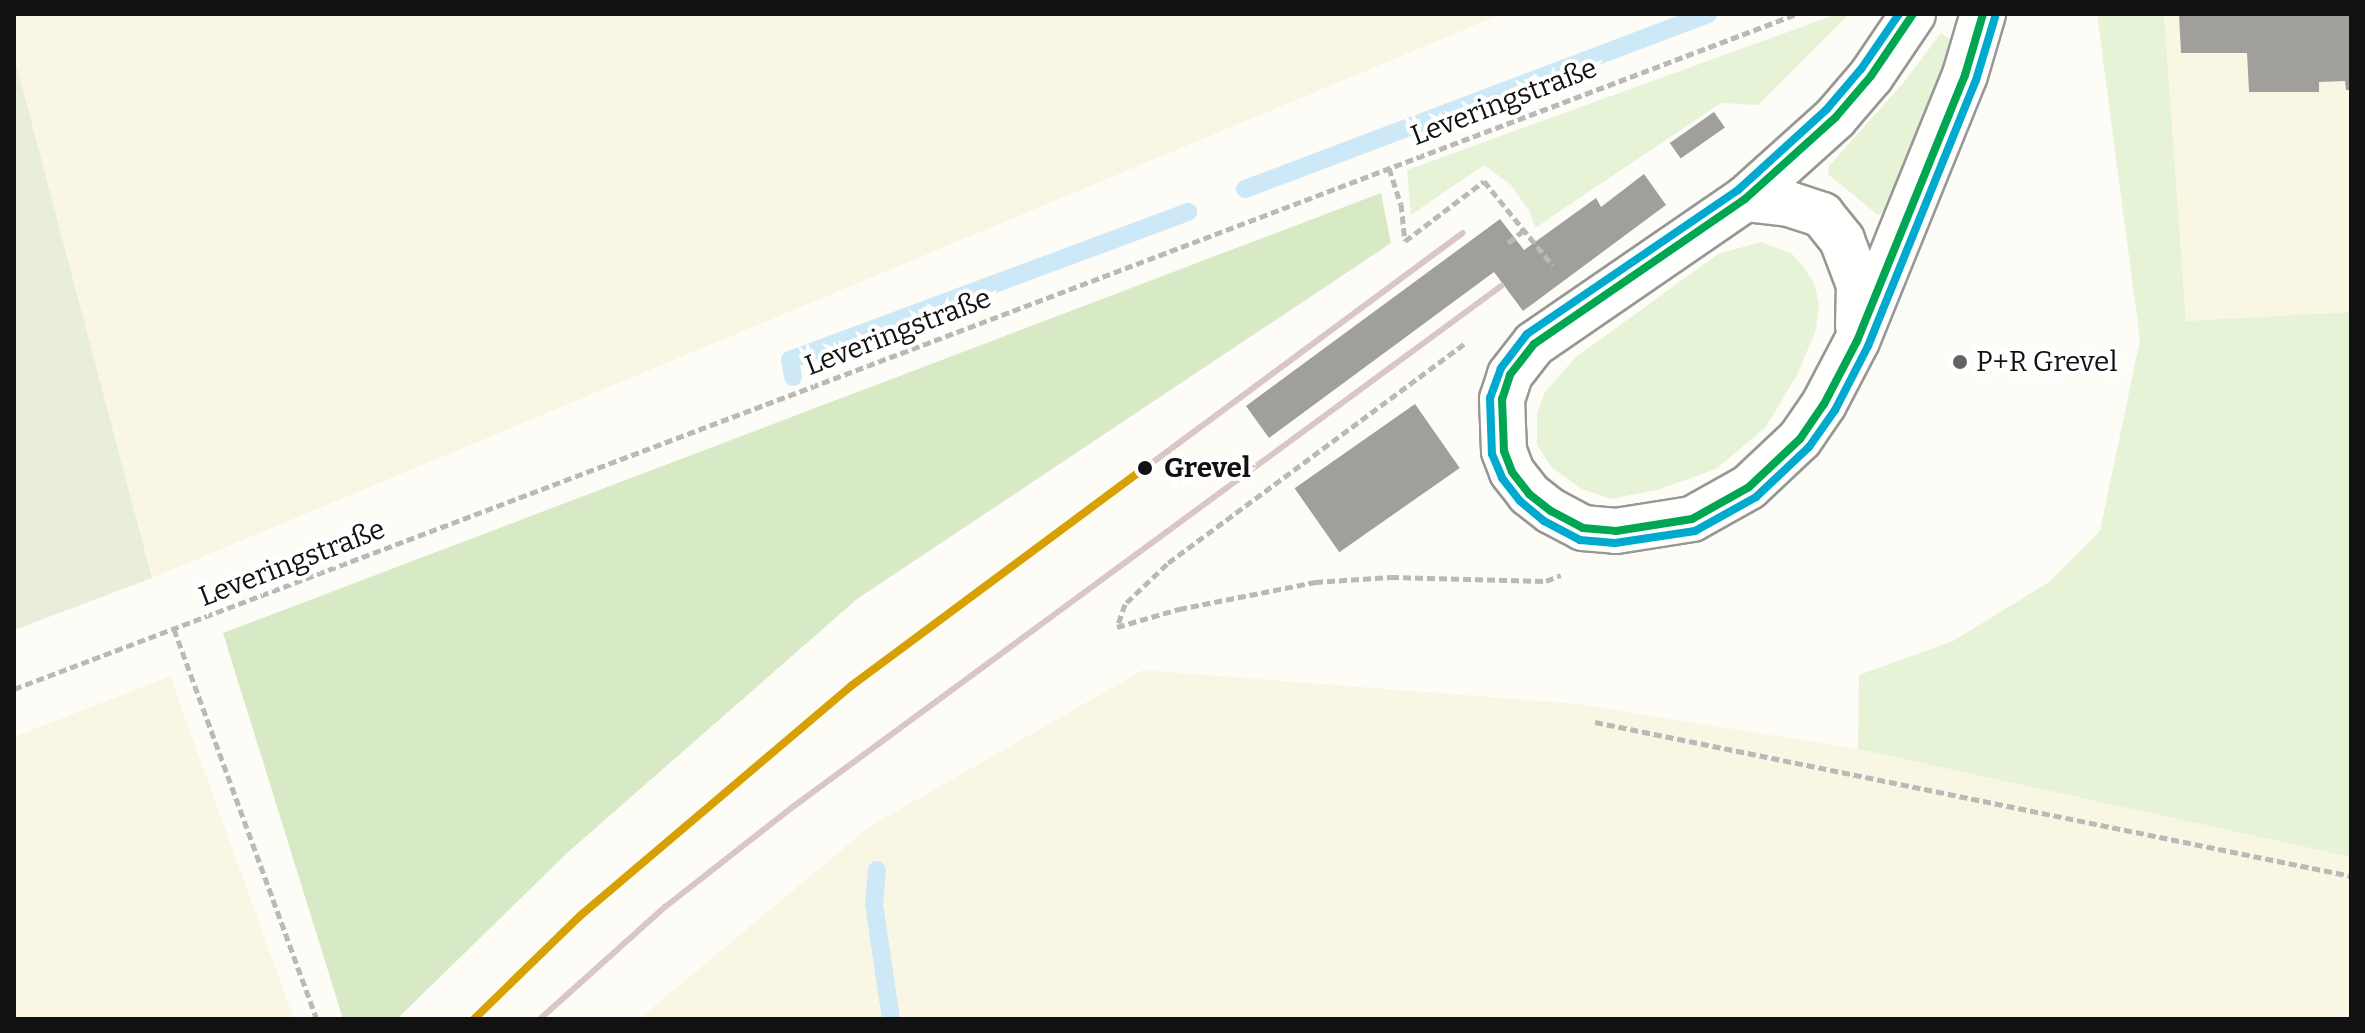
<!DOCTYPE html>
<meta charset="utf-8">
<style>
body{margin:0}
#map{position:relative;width:2365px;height:1033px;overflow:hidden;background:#fdfcf7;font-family:Bitter,serif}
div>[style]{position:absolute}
.farmland>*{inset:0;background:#f9f7e4}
.green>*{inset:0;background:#e7f3d7}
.forest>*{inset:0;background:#d8eac5}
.cemetery>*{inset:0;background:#e9eedb}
.stream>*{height:18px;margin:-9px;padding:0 9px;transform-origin:9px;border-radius:9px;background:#cde8f7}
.building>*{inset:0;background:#a19f9c;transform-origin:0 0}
.path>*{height:5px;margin-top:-2.5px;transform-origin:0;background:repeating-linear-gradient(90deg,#b9b9b8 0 8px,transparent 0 12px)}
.roads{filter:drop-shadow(2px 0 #979795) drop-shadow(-2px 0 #979795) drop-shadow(0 2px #979795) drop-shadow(0 -2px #979795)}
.minor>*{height:44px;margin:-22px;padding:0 22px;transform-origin:22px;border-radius:22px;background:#fffffe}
.rail>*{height:6px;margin:-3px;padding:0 3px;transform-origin:3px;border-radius:3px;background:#d9c6c7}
.bus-1>*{height:8px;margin:-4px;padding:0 4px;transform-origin:4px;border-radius:4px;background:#00a651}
.bus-2>*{height:8px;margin:-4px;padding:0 4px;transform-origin:4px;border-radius:4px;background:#00a9ce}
.tram-1>*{height:8px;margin:-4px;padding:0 4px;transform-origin:4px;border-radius:4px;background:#d8a103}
.dots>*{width:22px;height:22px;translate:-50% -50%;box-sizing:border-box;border:4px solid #fff;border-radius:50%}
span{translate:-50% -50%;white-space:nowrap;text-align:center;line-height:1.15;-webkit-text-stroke:8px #fff;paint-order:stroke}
.street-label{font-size:28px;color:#111}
.poi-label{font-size:28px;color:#111}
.left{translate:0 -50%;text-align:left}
.stop-label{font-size:28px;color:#111;font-weight:700}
.frame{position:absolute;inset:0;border:16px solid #111;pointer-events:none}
</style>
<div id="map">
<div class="farmland">
<div style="clip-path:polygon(14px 14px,1502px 14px,152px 578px,14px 56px)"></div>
<div style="clip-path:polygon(2164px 14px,2351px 14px,2351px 312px,2186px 321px)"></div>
<div style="clip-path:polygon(1143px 670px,1579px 704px,1858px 749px,2351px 857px,2351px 1019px,639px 1019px,869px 827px)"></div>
<div style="clip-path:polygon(170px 676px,294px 1019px,14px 1019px,14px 737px)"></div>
</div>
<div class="green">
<div style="clip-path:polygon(1837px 14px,1849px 14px,1758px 105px,1721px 103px,1535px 228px,1530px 212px,1511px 185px,1484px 165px,1411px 215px,1407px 170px)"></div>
<div style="clip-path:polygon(2097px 14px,2164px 14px,2186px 321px,2351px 312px,2351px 857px,1858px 749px,1859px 675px,1953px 641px,2049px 582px,2100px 531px,2140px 340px)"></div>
<div style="clip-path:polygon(1941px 33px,1952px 41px,1887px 211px,1878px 215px,1829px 175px,1828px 167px,1904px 82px)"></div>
<div style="clip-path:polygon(1761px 242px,1792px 254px,1804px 267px,1815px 285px,1819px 305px,1816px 330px,1797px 375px,1765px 428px,1716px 469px,1657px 490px,1611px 499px,1582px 489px,1552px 468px,1537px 445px,1537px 413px,1545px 392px,1576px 357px,1718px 254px)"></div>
</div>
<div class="forest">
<div style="clip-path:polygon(1381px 193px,1391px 243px,857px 599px,566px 854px,397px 1019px,343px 1019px,223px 633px)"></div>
</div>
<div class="cemetery">
<div style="clip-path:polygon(14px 56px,152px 578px,14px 630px)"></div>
</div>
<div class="stream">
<div style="left:1245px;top:189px;width:495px;rotate:-20.7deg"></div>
<div style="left:793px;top:377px;width:17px;rotate:-100deg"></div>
<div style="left:790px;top:360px;width:425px;rotate:-20.4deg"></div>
<div style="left:877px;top:870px;width:34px;rotate:95deg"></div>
<div style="left:874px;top:904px;width:116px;rotate:81.6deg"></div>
</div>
<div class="building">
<div style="clip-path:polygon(2179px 14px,2351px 14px,2351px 90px,2346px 90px,2345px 81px,2319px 82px,2319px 92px,2249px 92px,2247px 53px,2181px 53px)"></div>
<div style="left:1714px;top:112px;width:19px;height:54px;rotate:55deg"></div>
<div style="clip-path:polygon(1644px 174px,1666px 205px,1523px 311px,1494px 272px,1269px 438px,1246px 406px,1500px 219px,1524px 250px,1596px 198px,1601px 207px)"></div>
<div style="left:1415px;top:404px;width:78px;height:147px;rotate:55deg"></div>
</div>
<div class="path">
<div style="left:1389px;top:168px;width:38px;rotate:72deg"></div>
<div style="left:1401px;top:204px;width:37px;rotate:84deg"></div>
<div style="left:1405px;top:241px;width:99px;rotate:-37.2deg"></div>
<div style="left:1484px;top:181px;width:109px;rotate:50.9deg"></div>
<div style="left:1508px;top:243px;width:21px;rotate:-39deg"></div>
<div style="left:1464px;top:344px;width:370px;rotate:143.5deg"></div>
<div style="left:1167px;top:564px;width:58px;rotate:136.4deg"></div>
<div style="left:1125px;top:604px;width:24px;rotate:109deg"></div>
<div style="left:1117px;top:627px;width:65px;rotate:-16.2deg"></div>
<div style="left:1179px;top:609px;width:139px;rotate:-11.2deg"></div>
<div style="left:1315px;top:582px;width:76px;rotate:-3.8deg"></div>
<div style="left:1391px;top:577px;width:155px;rotate:1.5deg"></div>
<div style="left:1546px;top:581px;width:16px;rotate:-22deg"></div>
<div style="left:174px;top:629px;width:415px;rotate:69.9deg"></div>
<div style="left:14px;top:689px;width:1906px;rotate:-20.74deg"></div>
<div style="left:1595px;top:722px;width:772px;rotate:11.51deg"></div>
</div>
<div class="roads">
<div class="minor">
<div style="left:1913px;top:14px;width:75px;rotate:124.1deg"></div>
<div style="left:1871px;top:76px;width:55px;rotate:130.6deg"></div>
<div style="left:1835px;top:118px;width:121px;rotate:138deg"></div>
<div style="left:1745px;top:199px;width:256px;rotate:145.5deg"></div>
<div style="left:1534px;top:344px;width:39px;rotate:128deg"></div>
<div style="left:1510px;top:375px;width:25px;rotate:108deg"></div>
<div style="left:1502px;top:399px;width:52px;rotate:87.8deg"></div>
<div style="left:1504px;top:451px;width:22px;rotate:69deg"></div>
<div style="left:1512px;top:472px;width:28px;rotate:52deg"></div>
<div style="left:1529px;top:494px;width:28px;rotate:38deg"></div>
<div style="left:1551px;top:511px;width:36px;rotate:28deg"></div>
<div style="left:1583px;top:528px;width:33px;rotate:5deg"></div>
<div style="left:1616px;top:531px;width:77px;rotate:-9deg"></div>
<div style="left:1692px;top:519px;width:65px;rotate:-29.3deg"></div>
<div style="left:1749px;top:487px;width:70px;rotate:-43.3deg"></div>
<div style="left:1800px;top:439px;width:42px;rotate:-55.6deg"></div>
<div style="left:1824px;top:404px;width:71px;rotate:-62.4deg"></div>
<div style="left:1857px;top:341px;width:287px;rotate:-67.9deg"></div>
<div style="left:1965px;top:75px;width:64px;rotate:-73.6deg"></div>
<div style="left:1745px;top:199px;width:44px;rotate:6.5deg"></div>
<div style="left:1789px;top:204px;width:35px;rotate:18deg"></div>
<div style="left:1822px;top:215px;width:32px;rotate:51deg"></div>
<div style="left:1842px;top:240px;width:48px;rotate:69.3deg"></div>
<div style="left:1859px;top:285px;width:41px;rotate:91.4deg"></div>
</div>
</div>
<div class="rail">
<div style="left:1145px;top:468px;width:395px;rotate:-36.5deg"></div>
<div style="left:540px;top:1019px;width:168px;rotate:-41.9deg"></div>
<div style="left:665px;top:907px;width:164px;rotate:-38.1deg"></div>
<div style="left:794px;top:806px;width:878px;rotate:-36.33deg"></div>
</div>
<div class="bus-1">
<div style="left:1913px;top:14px;width:75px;rotate:124.1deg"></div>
<div style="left:1871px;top:76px;width:55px;rotate:130.6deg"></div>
<div style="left:1835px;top:118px;width:121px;rotate:138deg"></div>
<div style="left:1745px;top:199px;width:256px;rotate:145.5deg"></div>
<div style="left:1534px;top:344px;width:39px;rotate:128deg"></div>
<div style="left:1510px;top:375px;width:25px;rotate:108deg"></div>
<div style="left:1502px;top:399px;width:52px;rotate:87.8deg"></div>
<div style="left:1504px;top:451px;width:22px;rotate:69deg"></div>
<div style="left:1512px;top:472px;width:28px;rotate:52deg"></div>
<div style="left:1529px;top:494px;width:28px;rotate:38deg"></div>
<div style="left:1551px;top:511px;width:36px;rotate:28deg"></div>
<div style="left:1583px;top:528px;width:33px;rotate:5deg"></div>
<div style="left:1616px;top:531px;width:77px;rotate:-9deg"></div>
<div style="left:1692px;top:519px;width:65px;rotate:-29.3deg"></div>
<div style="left:1749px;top:487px;width:70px;rotate:-43.3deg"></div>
<div style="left:1800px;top:439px;width:42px;rotate:-55.6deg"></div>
<div style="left:1824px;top:404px;width:71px;rotate:-62.4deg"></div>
<div style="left:1857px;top:341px;width:287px;rotate:-67.9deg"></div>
<div style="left:1965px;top:75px;width:64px;rotate:-73.6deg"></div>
</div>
<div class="bus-2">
<div style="left:1899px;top:14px;width:67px;rotate:124.6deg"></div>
<div style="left:1861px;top:69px;width:54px;rotate:130.5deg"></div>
<div style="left:1826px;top:110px;width:119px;rotate:137.7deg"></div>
<div style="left:1738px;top:190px;width:255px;rotate:145.7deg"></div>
<div style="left:1527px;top:334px;width:43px;rotate:127.4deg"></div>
<div style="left:1501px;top:368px;width:32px;rotate:110deg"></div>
<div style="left:1490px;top:398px;width:56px;rotate:88deg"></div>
<div style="left:1492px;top:454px;width:26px;rotate:67deg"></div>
<div style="left:1502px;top:478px;width:29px;rotate:52deg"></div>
<div style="left:1520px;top:501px;width:31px;rotate:40deg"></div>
<div style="left:1544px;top:521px;width:41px;rotate:27.8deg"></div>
<div style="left:1580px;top:540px;width:35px;rotate:5deg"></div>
<div style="left:1615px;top:543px;width:81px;rotate:-8.5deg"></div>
<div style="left:1695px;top:531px;width:70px;rotate:-29.1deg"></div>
<div style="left:1756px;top:497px;width:73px;rotate:-43.3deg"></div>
<div style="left:1809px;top:447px;width:45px;rotate:-54.9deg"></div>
<div style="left:1835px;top:410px;width:72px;rotate:-62.7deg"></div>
<div style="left:1868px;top:346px;width:287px;rotate:-67.9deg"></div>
<div style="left:1976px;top:80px;width:66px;rotate:-73.2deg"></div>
</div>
<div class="tram-1">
<div style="left:474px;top:1019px;width:149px;rotate:-44.2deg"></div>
<div style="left:581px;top:915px;width:354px;rotate:-40.3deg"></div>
<div style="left:851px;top:686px;width:366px;rotate:-36.6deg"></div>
</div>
<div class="dots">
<div style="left:1960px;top:362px;background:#646362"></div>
<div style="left:1145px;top:468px;background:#111"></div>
</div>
<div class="street-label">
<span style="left:1504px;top:102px;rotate:-21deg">Leveringstraße</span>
<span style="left:898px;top:332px;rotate:-21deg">Leveringstraße</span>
<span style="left:292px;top:563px;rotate:-21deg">Leveringstraße</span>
</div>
<div class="poi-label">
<span class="left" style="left:1976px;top:362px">P+R Grevel</span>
</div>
<div class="stop-label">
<span class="left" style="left:1164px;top:468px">Grevel</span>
</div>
<div class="frame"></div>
</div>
